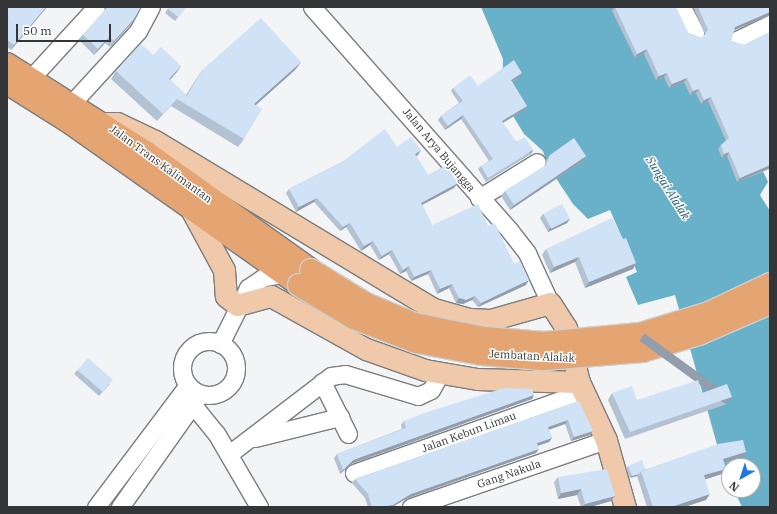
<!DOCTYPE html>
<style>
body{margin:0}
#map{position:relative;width:777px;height:514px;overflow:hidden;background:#f2f4f6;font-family:"IBM Plex Serif",serif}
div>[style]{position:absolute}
.water>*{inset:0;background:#69b1c8}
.roads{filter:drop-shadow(1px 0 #7c7d7f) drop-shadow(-1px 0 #7c7d7f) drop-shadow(0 1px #7c7d7f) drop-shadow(0 -1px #7c7d7f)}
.minor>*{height:17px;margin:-8.5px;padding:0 8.5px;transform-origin:8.5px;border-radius:8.5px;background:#fff}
.minor>.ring{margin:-8.5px;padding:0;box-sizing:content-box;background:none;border:17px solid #fff;border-radius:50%}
.major>*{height:21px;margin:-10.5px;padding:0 10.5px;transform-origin:10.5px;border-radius:10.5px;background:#efc9aa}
.highway>*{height:22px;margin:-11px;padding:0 11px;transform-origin:11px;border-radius:11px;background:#e4a572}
.bridges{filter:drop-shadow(1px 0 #cecfcf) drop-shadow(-1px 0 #cecfcf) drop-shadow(0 1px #cecfcf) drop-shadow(0 -1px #cecfcf)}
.highway-bridge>*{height:22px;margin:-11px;padding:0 11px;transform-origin:11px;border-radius:11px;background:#e4a572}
.wall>*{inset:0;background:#b3c2d3}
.shaded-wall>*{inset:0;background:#929eac;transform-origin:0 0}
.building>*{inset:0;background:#d0e2f5;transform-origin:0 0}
span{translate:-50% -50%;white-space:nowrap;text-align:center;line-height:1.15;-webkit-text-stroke:3px #fff;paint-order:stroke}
.street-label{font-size:11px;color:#343536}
.water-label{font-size:12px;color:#205b6c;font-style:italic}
.frame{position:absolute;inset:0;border:8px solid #343536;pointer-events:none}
.north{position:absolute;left:721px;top:458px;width:40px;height:40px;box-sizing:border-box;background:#fff;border:1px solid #aeaeaf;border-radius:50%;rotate:219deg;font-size:11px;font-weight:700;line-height:16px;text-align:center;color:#343536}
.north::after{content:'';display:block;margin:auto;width:14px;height:18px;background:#1f77e1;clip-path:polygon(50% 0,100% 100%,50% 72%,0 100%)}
.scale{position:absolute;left:16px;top:24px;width:95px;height:18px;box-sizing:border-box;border:2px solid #343536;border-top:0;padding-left:5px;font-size:12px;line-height:14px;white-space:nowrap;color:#343536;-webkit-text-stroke:3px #fff;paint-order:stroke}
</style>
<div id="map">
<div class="water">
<div style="clip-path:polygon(481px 7px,645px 7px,755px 154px,768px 182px,760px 195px,770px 211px,770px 507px,742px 507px,734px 490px,753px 490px,753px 466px,729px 466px,729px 480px,725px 473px,675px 295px,638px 305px,626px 277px,637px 272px,610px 210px,588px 219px,573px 204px,548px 166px,543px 151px,524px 134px,502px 98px,503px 59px)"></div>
</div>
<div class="roads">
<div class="minor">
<div style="left:312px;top:7px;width:299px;rotate:48.5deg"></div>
<div style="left:510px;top:231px;width:28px;rotate:52deg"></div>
<div style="left:527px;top:253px;width:55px;rotate:65.3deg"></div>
<div style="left:682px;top:7px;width:29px;rotate:63deg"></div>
<div style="left:737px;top:40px;width:37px;rotate:-26deg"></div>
<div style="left:31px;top:78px;width:96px;rotate:-47.5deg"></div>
<div style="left:72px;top:103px;width:98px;rotate:-47.5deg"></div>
<div style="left:138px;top:31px;width:27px;rotate:-62deg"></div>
<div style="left:479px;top:198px;width:68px;rotate:-31.8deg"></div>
<div class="ring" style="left:182px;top:341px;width:37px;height:37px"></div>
<div style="left:220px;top:344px;width:63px;rotate:-63.4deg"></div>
<div style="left:248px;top:288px;width:19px;rotate:-35deg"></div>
<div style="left:264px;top:277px;width:18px;rotate:-9deg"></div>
<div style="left:322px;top:382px;width:58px;rotate:63.4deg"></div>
<div style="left:193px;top:405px;width:36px;rotate:51deg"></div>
<div style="left:216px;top:433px;width:86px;rotate:59.8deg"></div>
<div style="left:255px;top:438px;width:88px;rotate:-13.9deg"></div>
<div style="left:229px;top:454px;width:128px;rotate:-37.4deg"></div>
<div style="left:331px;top:376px;width:14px;rotate:-8deg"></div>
<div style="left:345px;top:374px;width:76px;rotate:16.8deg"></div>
<div style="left:418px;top:396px;width:14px;rotate:-25deg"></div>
<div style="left:431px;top:390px;width:21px;rotate:-61deg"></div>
<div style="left:354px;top:473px;width:245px;rotate:-19.5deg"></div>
<div style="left:96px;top:507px;width:153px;rotate:-53deg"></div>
<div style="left:120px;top:507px;width:138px;rotate:-54.7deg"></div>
<div style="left:411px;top:507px;width:206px;rotate:-19deg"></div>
</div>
<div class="major">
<div style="left:105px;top:123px;width:12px"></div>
<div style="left:117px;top:123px;width:42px;rotate:25.3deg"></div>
<div style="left:155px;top:141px;width:326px;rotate:31.1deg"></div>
<div style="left:434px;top:309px;width:37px;rotate:16deg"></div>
<div style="left:470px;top:319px;width:20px;rotate:3deg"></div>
<div style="left:490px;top:320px;width:62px;rotate:-15.8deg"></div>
<div style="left:550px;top:303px;width:30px;rotate:57deg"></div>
<div style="left:566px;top:328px;width:56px;rotate:76.5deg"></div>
<div style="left:579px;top:382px;width:64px;rotate:65deg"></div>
<div style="left:606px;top:440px;width:70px;rotate:74.2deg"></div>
<div style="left:192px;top:211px;width:67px;rotate:61.5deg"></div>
<div style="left:224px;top:270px;width:26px;rotate:86deg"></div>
<div style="left:226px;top:296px;width:14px;rotate:39deg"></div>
<div style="left:237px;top:305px;width:35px;rotate:-15deg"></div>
<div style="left:271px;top:296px;width:109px;rotate:29.2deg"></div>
<div style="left:366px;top:349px;width:63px;rotate:19.6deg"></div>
<div style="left:425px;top:370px;width:53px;rotate:9.8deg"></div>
<div style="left:477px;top:379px;width:102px;rotate:1.7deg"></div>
</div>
<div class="highway">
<div style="left:7px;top:64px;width:166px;rotate:32.4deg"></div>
<div style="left:147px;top:153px;width:201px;rotate:35.5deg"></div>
<div style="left:7px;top:83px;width:77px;rotate:32.2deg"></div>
<div style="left:72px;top:124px;width:278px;rotate:35.3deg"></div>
</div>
</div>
<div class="bridges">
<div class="highway-bridge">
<div style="left:311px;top:270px;width:65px;rotate:31.7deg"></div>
<div style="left:366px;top:304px;width:52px;rotate:22.6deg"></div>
<div style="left:414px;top:324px;width:71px;rotate:11.3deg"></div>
<div style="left:484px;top:338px;width:60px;rotate:4.8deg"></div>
<div style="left:544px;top:343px;width:96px;rotate:-5.4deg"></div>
<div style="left:640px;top:334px;width:72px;rotate:-16.9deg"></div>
<div style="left:709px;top:313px;width:68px;rotate:-25.4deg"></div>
<div style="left:299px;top:285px;width:64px;rotate:31deg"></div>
<div style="left:354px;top:318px;width:67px;rotate:20.9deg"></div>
<div style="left:417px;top:342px;width:65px;rotate:10.6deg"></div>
<div style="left:481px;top:354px;width:63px;rotate:4.5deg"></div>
<div style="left:544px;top:359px;width:99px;rotate:-4.6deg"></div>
<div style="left:643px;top:351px;width:59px;rotate:-16.9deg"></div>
<div style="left:699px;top:334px;width:77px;rotate:-23.6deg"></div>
</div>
</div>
<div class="wall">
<div style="clip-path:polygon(7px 7px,47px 7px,11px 50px,7px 47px)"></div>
<div style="clip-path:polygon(169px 7px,186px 7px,175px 21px,165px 13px)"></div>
<div style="clip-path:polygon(615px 7px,702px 38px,705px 34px,693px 7px,770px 7px,770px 15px,734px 30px,731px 41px,744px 45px,770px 32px,770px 169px,737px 182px,727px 156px,722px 158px,718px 149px,721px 145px,726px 141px,708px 101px,701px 104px,696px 93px,690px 95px,684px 82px,669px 88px,664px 77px,656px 80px,644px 54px,635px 58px,612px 11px)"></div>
<div style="clip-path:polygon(134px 19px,130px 25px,110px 47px,105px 43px,94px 55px,79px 40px,83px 35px)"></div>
<div style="clip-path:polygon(153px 55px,181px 66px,176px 73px,170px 80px,186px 95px,202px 70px,301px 62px,295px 70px,256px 105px,244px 139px,238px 147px,171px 106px,157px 121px,111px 79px,116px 71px)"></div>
<div style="clip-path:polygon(520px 77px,512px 82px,527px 106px,524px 110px,503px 123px,516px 142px,533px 150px,531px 154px,486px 182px,478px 169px,481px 166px,489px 161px,461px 119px,445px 130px,438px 120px,441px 116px,459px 103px,451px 91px,453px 88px,478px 86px)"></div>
<div style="clip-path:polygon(397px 147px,418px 155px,416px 156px,428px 175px,454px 188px,422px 205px,432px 225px,488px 226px,514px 264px,526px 285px,478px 307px,472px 300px,463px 304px,456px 303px,449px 288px,437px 294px,428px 274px,411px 281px,406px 271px,400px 274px,389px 254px,379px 260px,370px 245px,361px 251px,346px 227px,340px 231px,314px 202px,296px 212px,286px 193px,289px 189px,342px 162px)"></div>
<div style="clip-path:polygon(550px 155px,586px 156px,583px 161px,510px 210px,501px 196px,505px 191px,544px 167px,546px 160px)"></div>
<div style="clip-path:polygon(543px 214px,570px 219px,567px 223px,548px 232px,540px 218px)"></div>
<div style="clip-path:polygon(546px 249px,636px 263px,633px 269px,585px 288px,575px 262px,550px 273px,542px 255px)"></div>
<div style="clip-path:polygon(77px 370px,110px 384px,99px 396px,74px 374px)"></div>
<div style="clip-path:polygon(612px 393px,637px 400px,702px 393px,727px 404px,625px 439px,608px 400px)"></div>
<div style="clip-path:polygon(534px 395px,532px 399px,351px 464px,340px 474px,334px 458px,337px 454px,402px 429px,401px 425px,404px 421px)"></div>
<div style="clip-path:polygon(579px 401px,590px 435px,571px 441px,565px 424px,549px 430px,552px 438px,549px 442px,537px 446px,536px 453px,408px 498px,392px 507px,368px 507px,365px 498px,352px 483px,355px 479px)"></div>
<div style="clip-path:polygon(742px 458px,724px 463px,722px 474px,705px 479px,706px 500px,684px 507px,647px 507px,637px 476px,630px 478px,626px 468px,628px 466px,645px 469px)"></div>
<div style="clip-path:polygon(558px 477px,615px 496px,611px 501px,590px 507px,581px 507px,577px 495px,558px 499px,554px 482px)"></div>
</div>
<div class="shaded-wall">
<div style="clip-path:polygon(46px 7px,47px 7px,11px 50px,14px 45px)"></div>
<div style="clip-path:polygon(770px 12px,770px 15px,732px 31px,735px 27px)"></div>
<div style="clip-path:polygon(134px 19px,130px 25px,110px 47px,114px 41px)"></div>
<div style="clip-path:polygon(109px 37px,105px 43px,94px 55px,98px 49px)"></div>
<div style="clip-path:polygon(647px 49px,644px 54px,635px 58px,637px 54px)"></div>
<div style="clip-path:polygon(301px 62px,295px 70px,248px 112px,254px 104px)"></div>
<div style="clip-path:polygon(181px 66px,176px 73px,163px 87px,169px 79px)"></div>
<div style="clip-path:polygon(522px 73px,520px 77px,508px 84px,511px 80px)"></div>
<div style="clip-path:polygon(667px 73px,664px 77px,656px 80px,659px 76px)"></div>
<div style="clip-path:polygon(687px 78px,684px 82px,669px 88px,672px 84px)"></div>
<div style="clip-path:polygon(699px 89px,696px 93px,690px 95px,693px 91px)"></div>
<div style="clip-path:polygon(711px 97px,708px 101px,701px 104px,704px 100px)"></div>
<div style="clip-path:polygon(527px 106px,524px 110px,499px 125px,502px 121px)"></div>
<div style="clip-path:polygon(463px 115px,461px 119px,445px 130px,448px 126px)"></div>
<div style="clip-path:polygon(421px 150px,418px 155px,412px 158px,415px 154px)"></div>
<div style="left:533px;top:150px;width:4px;height:53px;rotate:117deg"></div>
<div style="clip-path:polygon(729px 152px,727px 156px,722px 158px,724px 154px)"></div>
<div style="clip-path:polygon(586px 156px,583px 161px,510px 210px,514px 205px)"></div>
<div style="clip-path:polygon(770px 165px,770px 168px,737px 182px,740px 178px)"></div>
<div style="clip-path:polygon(458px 183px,454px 188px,418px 207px,421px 203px)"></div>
<div style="clip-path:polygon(317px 198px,314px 202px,296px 212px,299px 207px)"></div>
<div style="clip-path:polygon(570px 219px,567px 223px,548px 232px,550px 228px)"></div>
<div style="clip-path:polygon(350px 223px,346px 227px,340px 231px,343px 227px)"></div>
<div style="clip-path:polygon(373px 241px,370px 245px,361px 251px,364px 246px)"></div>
<div style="clip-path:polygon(392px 250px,389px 254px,379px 260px,382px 256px)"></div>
<div style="clip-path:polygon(579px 257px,575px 262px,550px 273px,554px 267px)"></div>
<div style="clip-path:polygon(636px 263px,633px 269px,585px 288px,589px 282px)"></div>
<div style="clip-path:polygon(409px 266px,406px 271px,400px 274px,403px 270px)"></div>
<div style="clip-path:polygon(431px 270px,428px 274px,411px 281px,414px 277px)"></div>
<div style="clip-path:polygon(529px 280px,526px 285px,478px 307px,481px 303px)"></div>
<div style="clip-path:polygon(452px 284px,449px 288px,437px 294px,440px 289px)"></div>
<div style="clip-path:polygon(475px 296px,472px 300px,463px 304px,456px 303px,459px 298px)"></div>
<div style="clip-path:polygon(534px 395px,532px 399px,351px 464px,340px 474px,343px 470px,353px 460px)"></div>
<div style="left:732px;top:397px;width:9px;height:108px;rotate:126deg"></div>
<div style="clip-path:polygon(568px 420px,565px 424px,545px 431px,548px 427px)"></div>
<div style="clip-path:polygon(593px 431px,590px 435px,571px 441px,574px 437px)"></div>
<div style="clip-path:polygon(552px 438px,549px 442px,534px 447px,537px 443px)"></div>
<div style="clip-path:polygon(539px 449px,536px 453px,408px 498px,392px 507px,380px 507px,411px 494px)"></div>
<div style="clip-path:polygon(746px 452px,742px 458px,719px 464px,723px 459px)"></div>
<div style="clip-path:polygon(726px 469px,722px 474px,700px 481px,704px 475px)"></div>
<div style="clip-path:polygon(639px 474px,637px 476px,630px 478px,632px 476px)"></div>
<div style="clip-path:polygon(581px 489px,577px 495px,558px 499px,561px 493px)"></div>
<div style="clip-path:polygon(710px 494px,706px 500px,684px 507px,671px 507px)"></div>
<div style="clip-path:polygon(615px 496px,611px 501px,590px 507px,583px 507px,585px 504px)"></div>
</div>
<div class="building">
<div style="clip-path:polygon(7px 7px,46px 7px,14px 45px,7px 40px,7px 20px,9px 18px,7px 17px)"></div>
<div style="clip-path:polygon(107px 7px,141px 7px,134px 19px,114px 41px,109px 37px,98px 49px,83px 35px)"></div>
<div style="clip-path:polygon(169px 7px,186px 7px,178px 17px,168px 9px)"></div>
<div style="clip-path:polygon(615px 7px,676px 7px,689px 34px,702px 38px,708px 30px,698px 7px,770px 7px,770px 12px,735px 27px,731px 41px,744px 45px,770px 32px,770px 165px,740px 178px,729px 152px,724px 154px,721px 145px,729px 138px,711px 97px,704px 100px,699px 89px,693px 91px,687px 78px,672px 84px,667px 73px,659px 76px,647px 49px,637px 54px)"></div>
<div style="clip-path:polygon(261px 18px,301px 62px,254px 104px,262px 109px,244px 139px,177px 99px,163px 114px,116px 71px,141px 44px,153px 55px,161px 47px,181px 66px,169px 79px,187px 96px,202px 70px)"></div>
<div style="clip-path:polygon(514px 60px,522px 73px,511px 80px,527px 106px,502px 121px,516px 142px,525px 137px,533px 150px,488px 178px,481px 166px,493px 159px,463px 115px,448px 126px,441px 116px,463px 101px,453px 88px,470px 75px,478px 86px)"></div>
<div style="clip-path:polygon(385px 129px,397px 147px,411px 137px,421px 150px,415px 154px,428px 175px,446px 165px,458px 183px,421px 203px,432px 225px,478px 204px,488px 226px,495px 223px,514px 264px,520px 261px,529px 280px,481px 303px,475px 296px,466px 300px,459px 298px,452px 284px,440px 289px,431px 270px,414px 277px,409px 266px,403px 270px,392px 250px,382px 256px,373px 241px,364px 246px,350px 223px,343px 227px,317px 198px,299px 207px,289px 189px,342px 162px)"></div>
<div style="clip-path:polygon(574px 138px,586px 156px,514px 205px,505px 191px,546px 165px,550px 155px)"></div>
<div style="left:562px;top:204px;width:17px;height:21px;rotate:62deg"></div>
<div style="clip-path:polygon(612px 218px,623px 239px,626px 238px,636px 263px,589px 282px,579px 257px,554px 267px,546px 249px)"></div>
<div style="left:88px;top:358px;width:33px;height:16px;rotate:41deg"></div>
<div style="clip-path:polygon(698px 380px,702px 393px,727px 384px,732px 397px,630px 432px,612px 393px,632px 386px,637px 400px)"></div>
<div style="clip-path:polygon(504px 388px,532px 389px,534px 395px,353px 460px,343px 470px,337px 454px,406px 428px,404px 421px,421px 414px)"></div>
<div style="clip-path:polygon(579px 401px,593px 431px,574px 437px,568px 420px,548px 427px,552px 438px,537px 443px,539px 449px,411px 494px,393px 505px,380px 507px,372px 507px,368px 494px,355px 479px)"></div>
<div style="clip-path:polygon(743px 440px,746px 452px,723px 459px,726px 469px,704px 475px,710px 494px,671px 507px,653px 507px,641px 471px,718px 444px)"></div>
<div style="clip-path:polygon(642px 460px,645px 469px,641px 471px,639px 474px,632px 476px,628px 466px)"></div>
<div style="clip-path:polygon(607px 469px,615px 496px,585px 504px,581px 489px,561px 493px,558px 477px)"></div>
</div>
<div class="street-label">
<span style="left:439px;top:150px;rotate:50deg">Jalan Arya Bujangga</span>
<span style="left:161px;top:164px;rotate:36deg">Jalan Trans Kalimantan</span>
<span style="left:532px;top:356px;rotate:3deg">Jembatan Alalak</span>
<span style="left:469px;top:432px;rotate:-20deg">Jalan Kebun Limau</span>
<span style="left:509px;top:474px;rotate:-19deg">Gang Nakula</span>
</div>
<div class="water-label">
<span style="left:668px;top:188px;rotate:58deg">Sungai Alalak</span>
</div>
<div class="frame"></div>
<div class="north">N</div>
<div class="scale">50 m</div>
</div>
